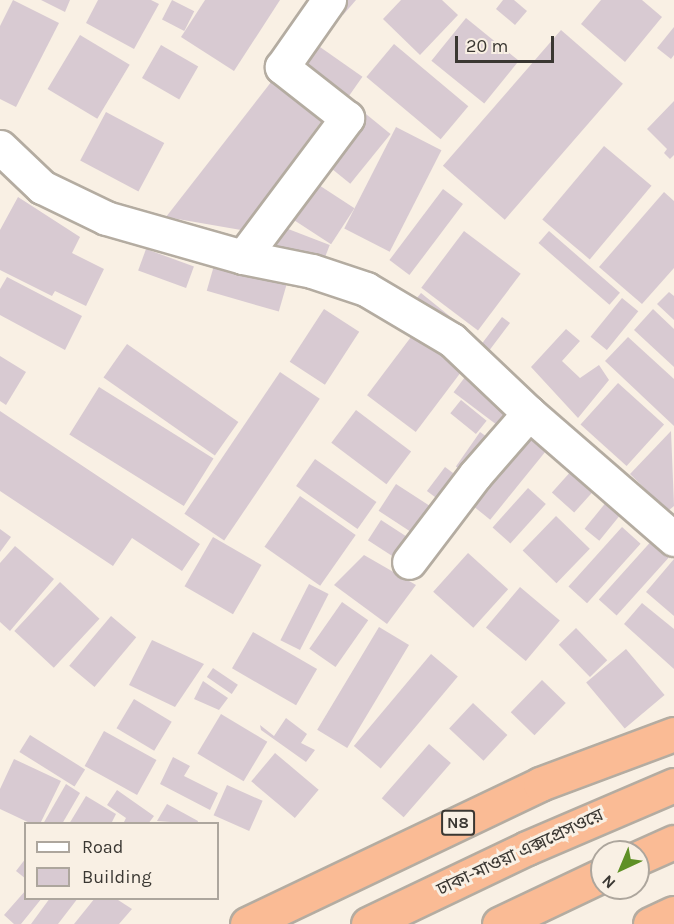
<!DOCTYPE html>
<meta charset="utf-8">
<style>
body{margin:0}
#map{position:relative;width:674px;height:924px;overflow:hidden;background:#f9f0e4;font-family:Karla,"Noto Sans Bengali",sans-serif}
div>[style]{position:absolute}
.building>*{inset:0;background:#d8cad2;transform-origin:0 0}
.roads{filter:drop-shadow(2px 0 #b4aca1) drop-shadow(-2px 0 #b4aca1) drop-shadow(0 2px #b4aca1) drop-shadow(0 -2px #b4aca1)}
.minor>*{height:33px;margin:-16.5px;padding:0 16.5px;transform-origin:16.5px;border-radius:16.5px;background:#fff}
.highway>*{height:33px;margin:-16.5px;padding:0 16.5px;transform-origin:16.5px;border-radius:16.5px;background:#fabb95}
span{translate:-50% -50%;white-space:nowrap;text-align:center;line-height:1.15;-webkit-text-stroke:6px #f9f0e4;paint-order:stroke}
.shield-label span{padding:2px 4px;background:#f9f0e4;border:2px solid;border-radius:4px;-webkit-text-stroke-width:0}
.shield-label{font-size:16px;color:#3a3732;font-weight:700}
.street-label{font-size:18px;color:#3a3732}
.legend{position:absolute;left:24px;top:822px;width:195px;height:78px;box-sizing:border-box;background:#f9f0e4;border:2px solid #ada69d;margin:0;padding:8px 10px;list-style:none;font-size:18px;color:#3a3732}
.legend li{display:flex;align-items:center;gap:12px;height:30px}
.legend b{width:30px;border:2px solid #ada69d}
.north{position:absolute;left:590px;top:840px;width:60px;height:60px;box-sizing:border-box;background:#f9f0e4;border:2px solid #ada69d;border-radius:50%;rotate:224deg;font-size:16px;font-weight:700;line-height:24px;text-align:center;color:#3a3732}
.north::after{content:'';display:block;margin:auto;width:21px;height:27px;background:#5f9026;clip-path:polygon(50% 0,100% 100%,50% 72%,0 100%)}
.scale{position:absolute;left:455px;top:36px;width:99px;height:27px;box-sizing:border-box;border:3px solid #3a3732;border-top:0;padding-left:8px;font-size:18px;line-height:21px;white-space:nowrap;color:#3a3732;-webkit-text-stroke:4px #f9f0e4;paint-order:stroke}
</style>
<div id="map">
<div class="building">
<div style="clip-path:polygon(13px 0,59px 23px,16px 107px,0 99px,0 26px)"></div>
<div style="clip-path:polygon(41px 0,70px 0,65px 12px)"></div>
<div style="clip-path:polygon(98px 0,151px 0,159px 4px,134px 49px,86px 23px)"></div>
<div style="left:172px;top:0;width:25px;height:22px;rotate:27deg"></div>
<div style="clip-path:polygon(205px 0,280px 0,234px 71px,181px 37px)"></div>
<div style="clip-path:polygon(333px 0,356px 0,343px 15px,329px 4px)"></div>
<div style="clip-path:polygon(401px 0,442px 0,458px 15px,420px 55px,383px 19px)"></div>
<div style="clip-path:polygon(503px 0,514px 0,527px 11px,515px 25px,496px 9px)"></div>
<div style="clip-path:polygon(601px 0,642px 0,662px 17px,625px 62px,581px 24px)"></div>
<div style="left:466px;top:18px;width:68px;height:55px;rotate:39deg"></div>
<div style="clip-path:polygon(674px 27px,674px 55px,671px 59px,657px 48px)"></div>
<div style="left:561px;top:30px;width:82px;height:180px;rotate:41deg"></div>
<div style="left:80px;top:35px;width:58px;height:63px;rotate:31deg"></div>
<div style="left:310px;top:40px;width:64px;height:29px;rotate:35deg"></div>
<div style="left:394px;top:44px;width:97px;height:43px;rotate:40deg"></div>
<div style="left:161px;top:45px;width:43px;height:38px;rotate:30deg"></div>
<div style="clip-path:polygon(275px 77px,326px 115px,241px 230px,166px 217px)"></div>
<div style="clip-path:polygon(674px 101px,674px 155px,670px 159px,664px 153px,667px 149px,647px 129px)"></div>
<div style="left:361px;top:110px;width:38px;height:64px;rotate:39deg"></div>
<div style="left:106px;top:112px;width:66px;height:55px;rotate:28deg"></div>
<div style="left:396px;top:127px;width:51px;height:114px;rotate:27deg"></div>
<div style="left:604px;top:146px;width:62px;height:96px;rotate:40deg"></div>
<div style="left:305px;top:176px;width:59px;height:43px;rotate:33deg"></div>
<div style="left:443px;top:189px;width:25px;height:89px;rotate:37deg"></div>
<div style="clip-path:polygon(664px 192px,674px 201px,674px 268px,642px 304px,599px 267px)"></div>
<div style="clip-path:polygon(18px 197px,80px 237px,72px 253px,104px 269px,86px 306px,55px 291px,52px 296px,0 270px,0 230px)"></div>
<div style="left:270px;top:222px;width:64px;height:19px;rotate:21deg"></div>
<div style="left:464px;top:231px;width:71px;height:71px;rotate:37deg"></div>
<div style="left:549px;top:231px;width:94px;height:16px;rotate:41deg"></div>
<div style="left:146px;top:249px;width:51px;height:23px;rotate:20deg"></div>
<div style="left:215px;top:262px;width:75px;height:30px;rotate:16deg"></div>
<div style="clip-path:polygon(7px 277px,82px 316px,65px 350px,0 315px,0 289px)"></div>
<div style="clip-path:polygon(669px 292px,674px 296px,674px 320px,657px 304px)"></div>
<div style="left:421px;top:293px;width:57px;height:13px;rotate:39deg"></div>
<div style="left:622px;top:298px;width:21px;height:50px;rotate:39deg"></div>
<div style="left:324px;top:309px;width:42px;height:63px;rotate:33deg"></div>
<div style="clip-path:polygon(653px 309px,674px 329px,674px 367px,634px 330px)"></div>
<div style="left:502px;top:317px;width:10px;height:42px;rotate:37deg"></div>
<div style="clip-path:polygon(566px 329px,580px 341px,562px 361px,580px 378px,599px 365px,609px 380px,578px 418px,531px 367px)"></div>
<div style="left:414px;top:333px;width:61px;height:78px;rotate:37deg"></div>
<div style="clip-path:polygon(628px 337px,674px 379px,674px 426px,605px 361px)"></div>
<div style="left:127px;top:344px;width:136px;height:41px;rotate:35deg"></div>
<div style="clip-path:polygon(0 356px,26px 372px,6px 405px,0 401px)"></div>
<div style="left:280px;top:372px;width:48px;height:171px;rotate:34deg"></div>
<div style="left:468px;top:373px;width:69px;height:24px;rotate:37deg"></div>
<div style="left:618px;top:383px;width:62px;height:56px;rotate:42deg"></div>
<div style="left:99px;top:387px;width:135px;height:56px;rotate:32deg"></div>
<div style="left:461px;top:400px;width:33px;height:17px;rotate:39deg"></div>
<div style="left:356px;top:410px;width:69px;height:41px;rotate:37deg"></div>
<div style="clip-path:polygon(0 411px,200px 544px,182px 571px,132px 538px,113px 566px,0 491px)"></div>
<div style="left:529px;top:429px;width:27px;height:95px;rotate:39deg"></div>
<div style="clip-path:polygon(671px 431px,674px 506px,668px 511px,630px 474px)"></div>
<div style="left:480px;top:432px;width:19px;height:42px;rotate:35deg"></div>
<div style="left:315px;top:459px;width:75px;height:33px;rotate:35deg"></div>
<div style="left:582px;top:459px;width:30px;height:45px;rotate:42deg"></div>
<div style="left:445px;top:467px;width:20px;height:30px;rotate:37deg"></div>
<div style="left:396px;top:484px;width:46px;height:32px;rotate:33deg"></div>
<div style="left:528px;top:488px;width:24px;height:53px;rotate:42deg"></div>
<div style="left:616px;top:490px;width:19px;height:50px;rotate:39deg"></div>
<div style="left:300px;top:496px;width:68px;height:62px;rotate:35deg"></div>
<div style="left:556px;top:516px;width:47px;height:48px;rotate:44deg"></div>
<div style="left:381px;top:520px;width:40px;height:24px;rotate:33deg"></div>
<div style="left:622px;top:527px;width:25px;height:80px;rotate:42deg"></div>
<div style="clip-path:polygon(0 529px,11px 537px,0 552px)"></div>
<div style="left:213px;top:537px;width:56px;height:57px;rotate:30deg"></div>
<div style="left:655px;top:537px;width:24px;height:84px;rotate:42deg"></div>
<div style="clip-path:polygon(15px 546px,54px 579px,10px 631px,0 622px,0 563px)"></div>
<div style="left:468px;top:553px;width:54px;height:52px;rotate:42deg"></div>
<div style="clip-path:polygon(364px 555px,416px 585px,387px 624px,334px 585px)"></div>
<div style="clip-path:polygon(674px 559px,674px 616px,646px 592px)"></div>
<div style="left:60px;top:582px;width:54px;height:67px;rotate:43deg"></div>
<div style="left:309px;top:584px;width:22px;height:63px;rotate:27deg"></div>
<div style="left:520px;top:587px;width:52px;height:53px;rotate:40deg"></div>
<div style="left:342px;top:602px;width:32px;height:57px;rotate:35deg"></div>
<div style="clip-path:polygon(642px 603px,674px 629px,674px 669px,624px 624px)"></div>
<div style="left:111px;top:616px;width:33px;height:65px;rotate:40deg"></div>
<div style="left:379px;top:627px;width:35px;height:120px;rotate:31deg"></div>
<div style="left:576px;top:628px;width:45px;height:24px;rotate:46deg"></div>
<div style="left:253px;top:632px;width:74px;height:42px;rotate:30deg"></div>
<div style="clip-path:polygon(152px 640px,204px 664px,175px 707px,129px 685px)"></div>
<div style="left:626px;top:649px;width:60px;height:52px;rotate:50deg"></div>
<div style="left:431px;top:654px;width:35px;height:120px;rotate:40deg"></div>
<div style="left:213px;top:668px;width:30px;height:11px;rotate:34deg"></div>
<div style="left:542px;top:680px;width:33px;height:45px;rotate:44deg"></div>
<div style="clip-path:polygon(203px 681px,228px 698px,219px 710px,194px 699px)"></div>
<div style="left:134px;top:699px;width:44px;height:34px;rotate:31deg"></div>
<div style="left:473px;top:703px;width:47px;height:35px;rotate:43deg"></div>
<div style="left:221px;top:714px;width:54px;height:46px;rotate:31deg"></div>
<div style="clip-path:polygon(286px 718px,307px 734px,301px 743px,315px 750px,306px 762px,261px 730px,260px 725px,274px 736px)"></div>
<div style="left:104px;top:731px;width:60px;height:40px;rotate:29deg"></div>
<div style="left:30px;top:735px;width:65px;height:20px;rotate:32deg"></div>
<div style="left:429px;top:744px;width:29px;height:72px;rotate:41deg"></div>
<div style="left:275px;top:753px;width:57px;height:37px;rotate:40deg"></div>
<div style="clip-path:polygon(173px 757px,190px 766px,184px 776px,218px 793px,210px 810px,160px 784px)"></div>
<div style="clip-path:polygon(14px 759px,61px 781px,40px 824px,32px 824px,0 809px,0 789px)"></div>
<div style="clip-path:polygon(66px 784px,80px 793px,62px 824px,43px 824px)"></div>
<div style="left:227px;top:785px;width:39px;height:33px;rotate:24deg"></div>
<div style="clip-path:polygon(117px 790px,154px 816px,148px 824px,123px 824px,126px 818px,107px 805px)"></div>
<div style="clip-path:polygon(86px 796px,116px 814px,111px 824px,69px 824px)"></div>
<div style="clip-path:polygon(167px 804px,198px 821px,197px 824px,157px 821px)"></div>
<div style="clip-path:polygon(26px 858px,26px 879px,16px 871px)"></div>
<div style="clip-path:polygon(26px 890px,26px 898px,42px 898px,21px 924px,14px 924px,4px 915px)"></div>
<div style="clip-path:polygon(50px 898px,78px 898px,58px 924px,31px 924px)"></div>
<div style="clip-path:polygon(95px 898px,115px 898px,132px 909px,119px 924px,74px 924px)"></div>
</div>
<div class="roads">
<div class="minor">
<div style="left:0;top:147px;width:58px;rotate:43.6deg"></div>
<div style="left:42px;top:187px;width:71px;rotate:25.8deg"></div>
<div style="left:106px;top:218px;width:142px;rotate:15.9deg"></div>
<div style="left:243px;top:257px;width:70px;rotate:11.5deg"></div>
<div style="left:312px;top:271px;width:57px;rotate:18.4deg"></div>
<div style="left:366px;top:289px;width:100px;rotate:30.7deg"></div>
<div style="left:452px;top:340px;width:106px;rotate:43.5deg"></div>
<div style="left:529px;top:413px;width:82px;rotate:131.1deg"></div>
<div style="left:475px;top:475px;width:109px;rotate:127.2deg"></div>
<div style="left:243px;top:257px;width:174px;rotate:-53.2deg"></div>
<div style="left:347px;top:118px;width:83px;rotate:-141.9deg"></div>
<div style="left:282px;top:67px;width:82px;rotate:-55deg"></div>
<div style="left:529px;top:413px;width:192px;rotate:41deg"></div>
</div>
<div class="highway">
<div style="left:638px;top:858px;width:39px;rotate:-24deg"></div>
<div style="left:247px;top:924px;width:325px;rotate:-25.5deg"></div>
<div style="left:540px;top:784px;width:143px;rotate:-20.5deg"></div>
<div style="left:368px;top:924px;width:176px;rotate:-25.5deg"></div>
<div style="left:527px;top:848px;width:160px;rotate:-23.2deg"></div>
<div style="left:499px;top:924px;width:114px;rotate:-25.4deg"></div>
<div style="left:650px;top:924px;width:26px;rotate:-25deg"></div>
</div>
</div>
<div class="shield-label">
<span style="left:458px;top:823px">N8</span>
</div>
<div class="street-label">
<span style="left:520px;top:852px;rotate:-25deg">ঢাকা-মাওয়া এক্সপ্রেসওয়ে</span>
</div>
<ul class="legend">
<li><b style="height:8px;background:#fff"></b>Road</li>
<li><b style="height:16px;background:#d8cad2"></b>Building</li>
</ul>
<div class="north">N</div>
<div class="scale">20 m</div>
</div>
